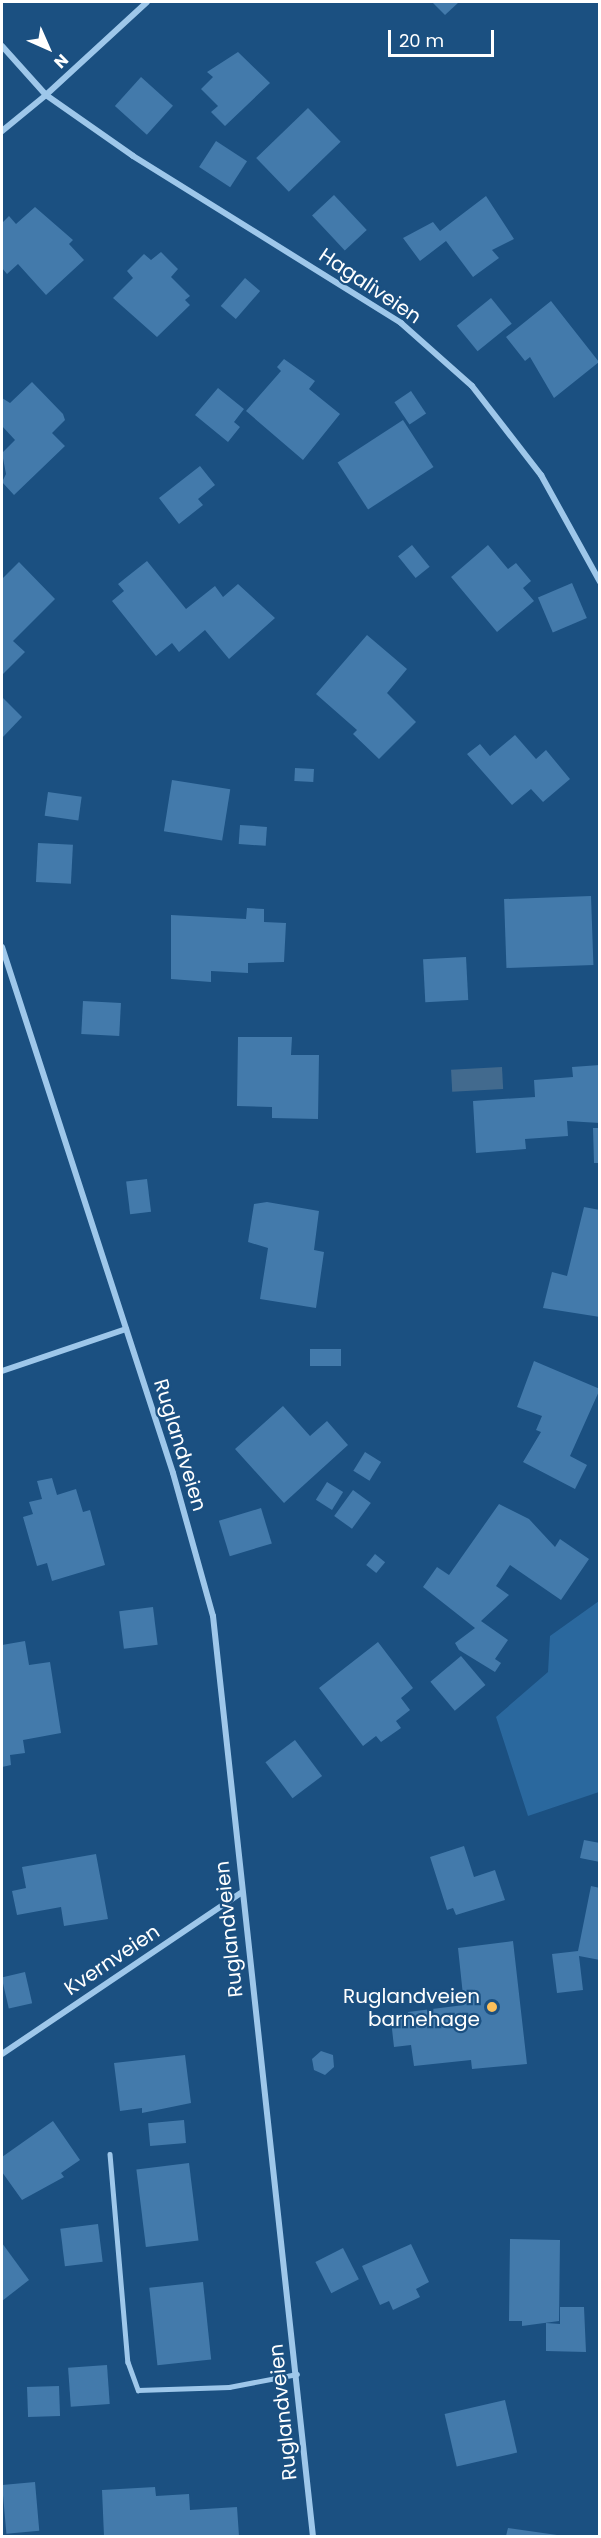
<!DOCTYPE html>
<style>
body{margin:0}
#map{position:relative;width:601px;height:2538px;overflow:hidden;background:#1b5081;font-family:Poppins,sans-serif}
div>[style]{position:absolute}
.green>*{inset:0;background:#2a689e}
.water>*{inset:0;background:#426a8e;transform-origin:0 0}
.building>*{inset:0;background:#437aab;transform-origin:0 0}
.lane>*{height:4.5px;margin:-2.25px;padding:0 2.25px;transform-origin:2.25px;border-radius:2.25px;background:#9ec7ea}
.street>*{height:6px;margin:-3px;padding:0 3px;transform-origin:3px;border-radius:3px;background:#9ec7ea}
.dots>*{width:16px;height:16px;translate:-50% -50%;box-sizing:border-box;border:3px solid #1b5081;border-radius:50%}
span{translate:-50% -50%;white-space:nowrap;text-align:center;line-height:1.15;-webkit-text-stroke:4.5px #1b5081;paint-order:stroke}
.street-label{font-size:20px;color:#fff}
.poi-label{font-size:20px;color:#fff}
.right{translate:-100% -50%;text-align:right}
.frame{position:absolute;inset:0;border:3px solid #fff;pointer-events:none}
.north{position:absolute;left:18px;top:18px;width:60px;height:60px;-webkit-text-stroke:4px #1b5081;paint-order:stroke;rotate:135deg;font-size:16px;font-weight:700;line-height:24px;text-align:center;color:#fff}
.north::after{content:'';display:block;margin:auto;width:21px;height:27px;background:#fff;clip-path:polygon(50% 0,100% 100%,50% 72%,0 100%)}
.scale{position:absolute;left:388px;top:30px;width:106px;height:27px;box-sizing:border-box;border:3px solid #fff;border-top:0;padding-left:8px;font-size:18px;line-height:21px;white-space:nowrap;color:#fff;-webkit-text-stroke:4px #1b5081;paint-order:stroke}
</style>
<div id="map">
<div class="green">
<div style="clip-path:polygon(599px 1601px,599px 1792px,528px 1816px,496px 1717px,548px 1672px,550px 1636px)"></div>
</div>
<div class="water">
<div style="left:502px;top:1067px;width:22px;height:51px;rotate:87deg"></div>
</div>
<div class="building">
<div style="clip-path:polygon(432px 2px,459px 2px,445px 15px)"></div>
<div style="clip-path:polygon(238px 52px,270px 83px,225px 126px,211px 112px,218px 106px,201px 89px,213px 77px,207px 72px)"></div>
<div style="left:141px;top:77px;width:43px;height:39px;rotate:42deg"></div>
<div style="left:308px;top:108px;width:47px;height:72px;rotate:46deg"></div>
<div style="left:216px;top:141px;width:37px;height:31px;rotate:33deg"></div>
<div style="left:334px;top:195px;width:48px;height:30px;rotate:47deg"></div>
<div style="clip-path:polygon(486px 196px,514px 239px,492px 250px,499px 258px,473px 277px,446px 241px,420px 261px,403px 238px,433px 222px,440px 231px)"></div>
<div style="clip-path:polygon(35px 207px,73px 240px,69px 244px,84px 260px,46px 295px,18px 264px,7px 274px,2px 268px,2px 223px,9px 216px,16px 224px)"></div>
<div style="clip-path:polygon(161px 252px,178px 269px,171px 277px,190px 296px,185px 300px,190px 305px,157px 337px,113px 298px,133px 278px,127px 271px,144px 254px,151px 260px)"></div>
<div style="left:245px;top:278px;width:20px;height:37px;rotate:41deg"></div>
<div style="left:491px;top:298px;width:33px;height:44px;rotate:51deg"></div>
<div style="clip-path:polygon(551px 301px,599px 362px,554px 398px,530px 357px,525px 361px,506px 337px)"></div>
<div style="clip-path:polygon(284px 359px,315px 381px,309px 389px,340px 414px,303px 460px,246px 411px,281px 371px,277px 367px)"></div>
<div style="clip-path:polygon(32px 382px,63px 414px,65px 420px,52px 433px,65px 446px,14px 495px,2px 482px,6px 474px,2px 453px,15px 440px,2px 426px,2px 398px,10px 403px)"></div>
<div style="clip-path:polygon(218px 388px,244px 409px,234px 422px,240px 427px,228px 442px,195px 415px)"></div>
<div style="left:411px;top:391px;width:27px;height:20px;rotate:56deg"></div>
<div style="left:403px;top:420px;width:56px;height:78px;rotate:57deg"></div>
<div style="clip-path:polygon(200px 466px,215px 485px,198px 499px,203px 505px,179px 524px,159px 498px)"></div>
<div style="left:412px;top:545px;width:28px;height:18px;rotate:51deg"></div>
<div style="clip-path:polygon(488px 545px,508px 569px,516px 563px,531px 581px,523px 588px,534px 601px,497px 632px,451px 577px)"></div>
<div style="clip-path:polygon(147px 561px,186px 609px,215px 586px,223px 597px,238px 584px,275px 618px,229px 659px,205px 630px,179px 652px,172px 643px,156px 656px,112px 601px,124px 591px,118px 584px)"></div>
<div style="clip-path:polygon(19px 562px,55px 599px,13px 641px,25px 652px,2px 675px,2px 579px)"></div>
<div style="left:572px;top:583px;width:38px;height:37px;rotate:67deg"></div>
<div style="clip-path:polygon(367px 635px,407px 669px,387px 693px,416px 722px,379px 759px,353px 734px,357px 730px,316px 694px)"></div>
<div style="clip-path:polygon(2px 697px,22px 717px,2px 738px)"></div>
<div style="clip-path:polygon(515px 735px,536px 759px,546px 750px,570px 779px,543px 802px,531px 789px,512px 805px,467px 754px,480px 744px,490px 756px)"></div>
<div style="left:295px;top:768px;width:19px;height:13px;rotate:3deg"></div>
<div style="left:172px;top:780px;width:59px;height:52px;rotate:9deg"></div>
<div style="left:48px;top:792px;width:34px;height:24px;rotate:8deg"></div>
<div style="left:240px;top:825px;width:27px;height:19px;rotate:4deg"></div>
<div style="left:38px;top:843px;width:35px;height:39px;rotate:3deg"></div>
<div style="left:591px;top:896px;width:69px;height:87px;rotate:88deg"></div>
<div style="clip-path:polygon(247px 908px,264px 909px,264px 922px,286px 923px,284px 962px,248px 963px,248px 973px,211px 971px,211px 982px,171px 979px,171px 915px,246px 919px)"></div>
<div style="left:466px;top:957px;width:43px;height:43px;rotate:87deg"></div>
<div style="left:83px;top:1001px;width:38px;height:33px;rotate:3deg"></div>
<div style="clip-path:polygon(238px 1037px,292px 1037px,291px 1055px,319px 1055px,318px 1119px,272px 1118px,272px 1107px,237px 1106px)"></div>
<div style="clip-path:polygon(600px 1065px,600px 1123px,567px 1121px,568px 1136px,525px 1139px,526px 1149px,476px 1153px,473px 1101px,535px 1097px,534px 1080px,573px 1077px,572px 1067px)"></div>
<div style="clip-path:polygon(593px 1128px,600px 1128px,600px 1163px,594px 1163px)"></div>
<div style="left:147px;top:1179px;width:33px;height:21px;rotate:83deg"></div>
<div style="clip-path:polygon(267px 1202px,319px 1211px,314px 1250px,324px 1252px,316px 1308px,260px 1299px,268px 1248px,248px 1242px,254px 1204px)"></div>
<div style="clip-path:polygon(584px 1207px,600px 1210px,600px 1317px,543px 1308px,552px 1272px,567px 1276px)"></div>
<div style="left:310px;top:1349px;width:31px;height:17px"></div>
<div style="clip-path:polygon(534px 1361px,600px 1389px,570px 1456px,587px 1465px,575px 1489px,523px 1462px,541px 1432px,536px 1430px,542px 1416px,517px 1407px)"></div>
<div style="clip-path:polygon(283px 1406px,310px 1436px,327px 1421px,348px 1445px,284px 1503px,235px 1449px)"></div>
<div style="left:365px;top:1452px;width:19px;height:22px;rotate:32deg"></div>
<div style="clip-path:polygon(52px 1478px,57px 1495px,76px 1489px,83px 1512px,90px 1510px,105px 1565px,52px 1581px,47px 1563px,37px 1566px,23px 1517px,33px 1514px,29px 1502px,42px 1499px,37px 1481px)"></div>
<div style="left:327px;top:1482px;width:19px;height:21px;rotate:32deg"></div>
<div style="left:353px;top:1490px;width:22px;height:32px;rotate:36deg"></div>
<div style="clip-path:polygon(499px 1504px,529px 1519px,555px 1547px,560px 1539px,589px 1559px,561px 1600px,510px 1565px,496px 1586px,509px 1595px,481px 1621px,508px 1640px,495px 1659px,501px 1663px,495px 1672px,459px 1650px,455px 1643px,475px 1628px,423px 1587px,437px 1567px,449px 1575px)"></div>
<div style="left:261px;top:1508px;width:37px;height:44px;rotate:73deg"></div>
<div style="left:375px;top:1554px;width:13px;height:14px;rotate:39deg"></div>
<div style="left:153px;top:1607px;width:38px;height:34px;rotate:83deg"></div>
<div style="clip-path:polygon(25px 1641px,29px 1665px,50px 1662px,61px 1733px,23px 1740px,25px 1753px,10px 1755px,11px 1765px,2px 1767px,2px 1645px)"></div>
<div style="clip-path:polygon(378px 1642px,413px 1688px,401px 1698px,410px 1710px,396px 1721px,401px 1728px,381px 1742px,376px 1736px,363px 1746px,319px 1688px)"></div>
<div style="left:461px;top:1656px;width:38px;height:40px;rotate:50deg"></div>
<div style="left:295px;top:1740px;width:45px;height:37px;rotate:53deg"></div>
<div style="clip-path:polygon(584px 1840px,600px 1843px,600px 1862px,580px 1858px)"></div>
<div style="clip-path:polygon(464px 1846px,474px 1877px,495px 1870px,505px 1900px,456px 1915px,453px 1908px,447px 1910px,430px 1857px)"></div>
<div style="clip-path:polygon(96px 1854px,108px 1919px,64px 1926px,61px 1907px,17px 1915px,12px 1891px,26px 1888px,22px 1867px)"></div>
<div style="clip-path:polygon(591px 1886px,600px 1888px,600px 1960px,579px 1956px,583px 1990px,557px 1993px,552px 1954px,578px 1951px)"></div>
<div style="clip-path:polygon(513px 1941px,527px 2064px,472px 2069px,471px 2060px,414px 2066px,411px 2045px,394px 2047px,391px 2020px,408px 2018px,408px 2012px,464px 2005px,458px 1948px)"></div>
<div style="left:25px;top:1972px;width:32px;height:24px;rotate:77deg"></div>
<div style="clip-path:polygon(321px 2051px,333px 2055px,334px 2067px,325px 2075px,314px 2070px,312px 2059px)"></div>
<div style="clip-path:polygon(185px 2055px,191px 2103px,142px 2113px,142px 2108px,120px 2111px,114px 2063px)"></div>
<div style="left:184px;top:2120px;width:23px;height:36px;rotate:85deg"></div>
<div style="clip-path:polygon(53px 2121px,80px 2160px,61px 2173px,64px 2177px,22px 2200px,2px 2172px,2px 2157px)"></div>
<div style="left:189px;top:2163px;width:78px;height:53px;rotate:83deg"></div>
<div style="left:98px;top:2224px;width:38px;height:38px;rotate:83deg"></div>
<div style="clip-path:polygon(510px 2239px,560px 2240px,559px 2321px,522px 2326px,522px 2321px,509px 2321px)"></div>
<div style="clip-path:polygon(2px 2243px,29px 2280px,2px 2301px)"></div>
<div style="clip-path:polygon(411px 2244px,429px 2282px,416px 2289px,420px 2297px,393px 2310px,389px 2301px,380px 2305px,362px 2266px)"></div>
<div style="left:343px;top:2248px;width:35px;height:31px;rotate:63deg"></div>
<div style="left:203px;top:2282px;width:78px;height:54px;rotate:84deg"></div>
<div style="clip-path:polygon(560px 2307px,584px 2307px,586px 2352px,546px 2351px,546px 2323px,560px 2324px)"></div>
<div style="left:107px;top:2365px;width:39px;height:39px;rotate:86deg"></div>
<div style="left:59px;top:2386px;width:30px;height:32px;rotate:88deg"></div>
<div style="left:505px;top:2400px;width:54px;height:62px;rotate:77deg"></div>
<div style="left:35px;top:2482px;width:49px;height:33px;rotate:85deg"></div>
<div style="clip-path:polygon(155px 2487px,156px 2496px,189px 2494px,190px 2510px,237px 2507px,239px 2536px,104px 2536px,102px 2490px)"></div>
<div style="clip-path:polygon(508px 2528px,557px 2535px,557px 2536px,506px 2536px)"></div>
</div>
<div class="lane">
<div style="left:110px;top:2154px;width:209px;rotate:85.1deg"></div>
<div style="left:128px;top:2362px;width:30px;rotate:70deg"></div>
<div style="left:138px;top:2390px;width:91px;rotate:-1.9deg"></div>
<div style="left:229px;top:2387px;width:69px;rotate:-10.8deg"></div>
</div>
<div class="street">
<div style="left:147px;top:2px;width:137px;rotate:137.4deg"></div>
<div style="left:46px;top:95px;width:106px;rotate:35deg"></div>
<div style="left:133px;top:156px;width:316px;rotate:31.9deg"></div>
<div style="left:401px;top:323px;width:95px;rotate:41.6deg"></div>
<div style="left:472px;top:386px;width:113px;rotate:52.2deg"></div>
<div style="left:541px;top:475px;width:122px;rotate:61.1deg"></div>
<div style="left:2px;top:46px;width:66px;rotate:48.1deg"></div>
<div style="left:46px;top:95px;width:57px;rotate:140.7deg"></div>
<div style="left:2px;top:947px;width:553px;rotate:71.99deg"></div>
<div style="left:173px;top:1473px;width:148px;rotate:74.4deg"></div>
<div style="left:213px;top:1616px;width:925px;rotate:83.8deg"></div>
<div style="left:2px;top:1371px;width:131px;rotate:-18.7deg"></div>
<div style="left:2px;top:2054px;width:288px;rotate:-34deg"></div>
</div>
<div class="dots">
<div style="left:492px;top:2007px;background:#fcc05b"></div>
</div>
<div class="street-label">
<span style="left:370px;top:286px;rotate:34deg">Hagaliveien</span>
<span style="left:180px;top:1445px;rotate:73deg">Ruglandveien</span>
<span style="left:229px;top:1929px;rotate:-96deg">Ruglandveien</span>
<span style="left:112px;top:1960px;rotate:-34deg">Kvernveien</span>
<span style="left:283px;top:2412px;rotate:-96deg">Ruglandveien</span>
</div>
<div class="poi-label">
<span class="right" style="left:480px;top:2008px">Ruglandveien<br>barnehage</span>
</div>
<div class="frame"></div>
<div class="north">N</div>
<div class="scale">20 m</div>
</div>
